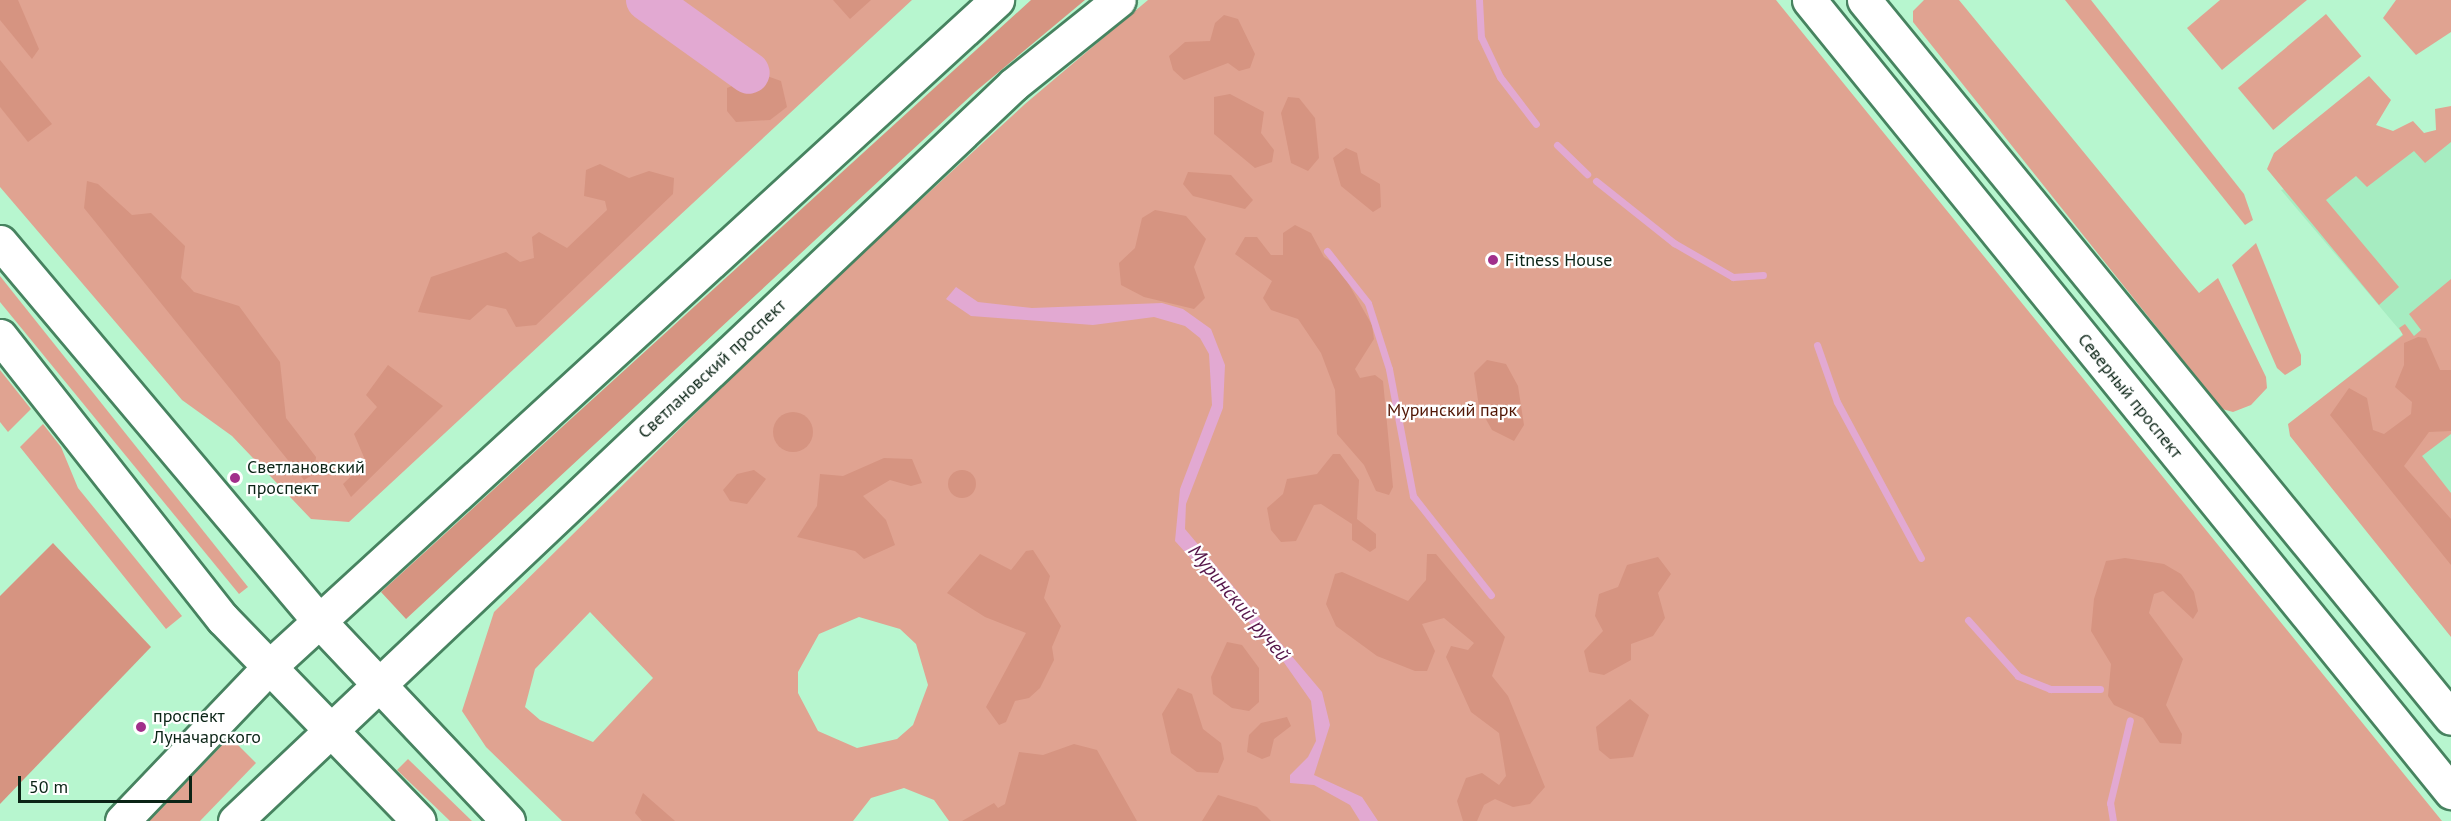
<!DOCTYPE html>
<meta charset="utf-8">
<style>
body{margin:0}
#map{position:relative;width:2451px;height:821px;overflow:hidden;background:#b7f6cf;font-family:"PT Sans",sans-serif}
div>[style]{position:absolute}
.built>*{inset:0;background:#a6ecc1}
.green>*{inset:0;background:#e0a391;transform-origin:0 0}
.forest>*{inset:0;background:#d69481}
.round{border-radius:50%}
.water>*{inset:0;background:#e2a9d2}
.stream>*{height:7px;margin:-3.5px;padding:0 3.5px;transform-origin:3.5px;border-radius:3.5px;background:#e2a9d2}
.river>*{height:42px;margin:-21px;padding:0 21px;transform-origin:21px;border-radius:21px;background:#e2a9d2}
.roads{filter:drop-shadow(2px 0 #478360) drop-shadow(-2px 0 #478360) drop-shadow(0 2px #478360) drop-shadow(0 -2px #478360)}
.major>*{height:33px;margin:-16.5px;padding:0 16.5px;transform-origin:16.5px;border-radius:16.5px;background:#fff}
.dots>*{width:16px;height:16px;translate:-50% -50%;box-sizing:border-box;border:3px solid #fff;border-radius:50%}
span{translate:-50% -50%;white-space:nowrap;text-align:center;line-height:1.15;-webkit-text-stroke:4.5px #fff;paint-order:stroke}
.poi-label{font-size:18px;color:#0b2416}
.left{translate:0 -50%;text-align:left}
.street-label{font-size:18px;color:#0b2416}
.park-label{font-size:18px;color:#521705}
.water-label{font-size:20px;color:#56164a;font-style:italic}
.scale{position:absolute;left:18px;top:776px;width:174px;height:27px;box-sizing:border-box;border:3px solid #0b2416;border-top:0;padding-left:8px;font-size:18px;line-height:21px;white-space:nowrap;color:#0b2416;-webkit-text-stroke:4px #fff;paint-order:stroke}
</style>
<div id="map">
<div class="built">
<div style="clip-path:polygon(2451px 140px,2451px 556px,2323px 397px,2403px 334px,2281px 190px)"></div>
</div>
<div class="green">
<div style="clip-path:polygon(0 0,912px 0,349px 522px,311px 519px,232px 436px,182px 400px,0 187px)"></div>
<div style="clip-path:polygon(evenodd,1148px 0,1776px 0,2442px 821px,949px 821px,934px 800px,904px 788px,871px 798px,853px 821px,562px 821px,486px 747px,462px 711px,494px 612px,789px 321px,1025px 104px,1148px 0,590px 612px,653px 678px,593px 742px,540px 720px,525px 707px,535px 669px,590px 612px,1148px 0,859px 617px,900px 629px,916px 644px,928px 685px,913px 725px,897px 739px,857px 748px,818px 731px,798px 693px,798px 672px,819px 634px,859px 617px)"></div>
<div style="clip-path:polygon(1924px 0,1959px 0,2199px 293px,2218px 278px,2266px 377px,2267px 388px,2251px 405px,2233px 412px,2222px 409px,1913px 22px,1913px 11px)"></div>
<div style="clip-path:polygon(2065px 0,2091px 0,2244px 194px,2253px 220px,2245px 225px)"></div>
<div style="clip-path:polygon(2220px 0,2307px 0,2222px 70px,2187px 28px)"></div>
<div style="clip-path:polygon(2396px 0,2451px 0,2451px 32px,2416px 55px,2383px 18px)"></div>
<div style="left:2326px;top:14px;width:55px;height:115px;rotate:50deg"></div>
<div style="clip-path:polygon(2369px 76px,2391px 100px,2376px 125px,2393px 131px,2413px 121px,2424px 133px,2436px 130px,2435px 109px,2451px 106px,2451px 142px,2425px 163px,2414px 151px,2367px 187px,2356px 176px,2326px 200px,2399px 287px,2379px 305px,2267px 169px,2274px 153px)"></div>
<div style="clip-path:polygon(2256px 243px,2301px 355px,2301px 365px,2285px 375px,2277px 368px,2232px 265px)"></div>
<div style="clip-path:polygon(0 276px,248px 587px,239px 594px,0 302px)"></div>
<div style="clip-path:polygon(2451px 279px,2451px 434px,2422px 456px,2451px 493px,2451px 637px,2290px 436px,2288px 424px,2403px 335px,2399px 328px,2405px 324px,2414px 336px,2421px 330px,2409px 314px)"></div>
<div style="clip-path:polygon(0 370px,31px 409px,8px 432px,0 422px)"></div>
<div style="clip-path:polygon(43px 424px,61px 447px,78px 488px,182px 616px,166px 629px,20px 447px)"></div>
<div style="clip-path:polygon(230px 737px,256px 763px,200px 821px,149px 821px)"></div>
<div style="clip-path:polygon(408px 759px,472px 821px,450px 821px,397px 770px)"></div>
</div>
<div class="forest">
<div style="clip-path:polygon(0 0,18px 0,39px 49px,32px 59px,0 20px)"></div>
<div style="clip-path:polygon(833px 0,871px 0,850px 19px)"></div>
<div style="clip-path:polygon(1031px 0,1085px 0,976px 91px,406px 619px,381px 592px)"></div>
<div style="clip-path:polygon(1224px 15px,1238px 19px,1255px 54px,1250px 68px,1239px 71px,1228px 63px,1184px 80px,1173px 70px,1169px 56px,1185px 42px,1210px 41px,1215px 23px)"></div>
<div style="clip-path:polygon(0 60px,52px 124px,28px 142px,0 107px)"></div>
<div style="clip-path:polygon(761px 74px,781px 81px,787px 107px,770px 120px,736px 122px,727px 111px,727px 88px)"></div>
<div style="clip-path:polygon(1230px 94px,1264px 112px,1261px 133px,1274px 150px,1272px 162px,1255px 168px,1214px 134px,1214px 97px)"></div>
<div style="clip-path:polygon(1288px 97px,1299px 98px,1315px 118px,1319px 158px,1308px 171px,1291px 163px,1281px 113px)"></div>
<div style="clip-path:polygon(1346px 148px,1357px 153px,1361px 173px,1380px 184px,1381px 207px,1373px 212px,1341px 186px,1333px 158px)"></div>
<div style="clip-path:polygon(600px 164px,629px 178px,649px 171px,674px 178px,673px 194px,536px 325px,516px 327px,506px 309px,487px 305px,470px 320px,418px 312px,431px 277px,506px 252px,520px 262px,534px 258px,532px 237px,539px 232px,567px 248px,607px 210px,605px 201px,584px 196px,586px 170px)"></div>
<div style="clip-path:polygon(1188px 172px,1231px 175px,1253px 200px,1245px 209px,1193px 196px,1183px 184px)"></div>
<div style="clip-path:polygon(87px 181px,98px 184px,132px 215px,151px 213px,185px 246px,181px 278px,194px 292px,239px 306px,280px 362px,286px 418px,316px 457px,314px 474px,304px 480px,84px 208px)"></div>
<div style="clip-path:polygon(1155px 210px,1186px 216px,1206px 239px,1194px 267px,1205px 298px,1194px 309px,1144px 297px,1121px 285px,1119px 263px,1135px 248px,1142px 218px)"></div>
<div style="clip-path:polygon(1295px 225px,1311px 233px,1324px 257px,1339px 267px,1372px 325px,1374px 339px,1355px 369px,1360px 378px,1375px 375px,1383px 381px,1393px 487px,1389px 495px,1376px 491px,1364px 465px,1337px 434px,1335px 390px,1321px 353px,1298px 319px,1271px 310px,1263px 298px,1272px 281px,1235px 254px,1245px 237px,1257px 237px,1271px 255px,1283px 255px,1283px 233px)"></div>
<div style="clip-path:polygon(2418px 337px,2426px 338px,2440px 370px,2451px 370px,2451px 431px,2429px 432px,2404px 466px,2451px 519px,2451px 565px,2330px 415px,2349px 388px,2367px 398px,2373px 430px,2384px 434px,2411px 414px,2412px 402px,2395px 387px,2404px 365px,2404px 343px)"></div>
<div style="clip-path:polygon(1487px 360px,1506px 364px,1518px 386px,1524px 425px,1514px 441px,1492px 430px,1479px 407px,1474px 373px)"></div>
<div style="clip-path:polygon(388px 365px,443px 406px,351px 497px,343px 484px,366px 462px,354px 434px,377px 407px,366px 395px)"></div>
<div class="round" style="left:773px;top:412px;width:40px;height:40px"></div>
<div style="clip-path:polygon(1333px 454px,1340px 454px,1359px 480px,1357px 519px,1376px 534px,1376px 548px,1370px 552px,1352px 540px,1352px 524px,1321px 504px,1314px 505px,1296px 541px,1281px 542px,1271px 530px,1267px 508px,1283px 494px,1287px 479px,1317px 474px)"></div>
<div style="clip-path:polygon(884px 458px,912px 459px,922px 483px,911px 486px,890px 480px,863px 496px,886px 520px,895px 545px,864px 559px,855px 551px,797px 537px,817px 506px,820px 474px,843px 476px)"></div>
<div class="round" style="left:948px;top:470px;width:28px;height:28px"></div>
<div style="clip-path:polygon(754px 470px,766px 479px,747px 504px,730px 501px,723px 490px,737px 474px)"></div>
<div style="clip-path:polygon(53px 543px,151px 647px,0 804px,0 596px)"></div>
<div style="clip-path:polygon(1033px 550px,1050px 576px,1044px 598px,1061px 626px,1052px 647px,1054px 660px,1040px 688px,1029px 698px,1015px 701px,1006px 722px,999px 725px,986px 707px,1026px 633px,985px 617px,947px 593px,980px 554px,1011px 570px,1026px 551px)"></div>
<div style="clip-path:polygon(1427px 554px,1436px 554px,1505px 637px,1492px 676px,1508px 696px,1545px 787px,1530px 804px,1513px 807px,1495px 799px,1484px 805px,1477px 821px,1463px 821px,1457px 801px,1466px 778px,1482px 773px,1499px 785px,1506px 776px,1499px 733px,1471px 712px,1446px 657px,1451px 646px,1468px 650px,1474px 643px,1444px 618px,1422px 624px,1435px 651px,1427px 671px,1415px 671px,1377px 656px,1336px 626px,1326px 604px,1335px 574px,1342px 572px,1408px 601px,1426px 580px)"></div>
<div style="clip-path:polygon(1658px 557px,1671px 574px,1658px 593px,1665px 618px,1653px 636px,1631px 644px,1631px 660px,1604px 675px,1589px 672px,1584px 651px,1603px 631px,1595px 616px,1599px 594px,1618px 587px,1627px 565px)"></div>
<div style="clip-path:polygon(2125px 558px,2164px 564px,2181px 574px,2194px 592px,2198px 611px,2193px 619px,2163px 591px,2154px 594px,2149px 613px,2183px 659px,2166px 705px,2182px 734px,2181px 744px,2160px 743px,2143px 718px,2114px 705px,2108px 696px,2111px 664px,2091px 631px,2094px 599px,2106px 561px)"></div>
<div style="clip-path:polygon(1227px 642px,1242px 645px,1259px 668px,1259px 702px,1249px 711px,1232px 708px,1213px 694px,1211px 677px)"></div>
<div style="clip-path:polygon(1178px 688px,1192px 694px,1203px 729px,1221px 743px,1224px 759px,1218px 773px,1197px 772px,1171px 753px,1162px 714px)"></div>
<div style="clip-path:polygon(1630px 699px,1649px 715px,1633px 757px,1610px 759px,1599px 750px,1596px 727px)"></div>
<div style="clip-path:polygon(1287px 717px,1291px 726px,1274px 739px,1270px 756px,1262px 759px,1247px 752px,1249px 735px,1261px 723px)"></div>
<div style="clip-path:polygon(1074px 744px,1097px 750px,1137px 821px,962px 821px,994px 803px,998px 808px,1005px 804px,1019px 752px,1043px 755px)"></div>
<div style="clip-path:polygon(643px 793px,675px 821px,642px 821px,635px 813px)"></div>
<div style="clip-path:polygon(1218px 795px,1257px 807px,1271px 821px,1202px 821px)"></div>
</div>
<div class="water">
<div style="clip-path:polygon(956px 287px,978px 302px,1032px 308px,1162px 303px,1183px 309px,1211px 329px,1225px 365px,1223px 408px,1186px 504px,1185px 529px,1322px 692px,1330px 725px,1314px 775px,1362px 797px,1378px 821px,1360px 821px,1350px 805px,1314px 785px,1290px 783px,1290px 775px,1308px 757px,1316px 741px,1311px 701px,1278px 654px,1175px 541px,1180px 489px,1212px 405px,1209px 354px,1200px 338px,1185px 326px,1154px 317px,1093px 325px,971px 316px,946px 299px)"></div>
</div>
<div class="stream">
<div style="left:1479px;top:0;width:37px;rotate:87deg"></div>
<div style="left:1481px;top:37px;width:44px;rotate:64.6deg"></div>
<div style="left:1500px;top:77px;width:59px;rotate:52.5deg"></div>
<div style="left:650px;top:2px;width:3px;rotate:-45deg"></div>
<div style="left:1557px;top:145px;width:42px;rotate:44deg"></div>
<div style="left:1596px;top:181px;width:100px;rotate:38.5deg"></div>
<div style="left:1674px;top:243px;width:68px;rotate:30deg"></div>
<div style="left:1733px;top:277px;width:30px;rotate:-4deg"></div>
<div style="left:1327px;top:251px;width:66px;rotate:51.7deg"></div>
<div style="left:1368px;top:303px;width:69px;rotate:72.3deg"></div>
<div style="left:1389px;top:369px;width:129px;rotate:79.3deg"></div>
<div style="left:1413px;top:496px;width:126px;rotate:51.8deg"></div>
<div style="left:1817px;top:345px;width:60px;rotate:70.7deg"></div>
<div style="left:1837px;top:402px;width:177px;rotate:61.7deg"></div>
<div style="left:1968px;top:620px;width:75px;rotate:48.2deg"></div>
<div style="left:2018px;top:676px;width:35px;rotate:22deg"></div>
<div style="left:2050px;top:689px;width:50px"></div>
<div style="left:2113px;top:821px;width:18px;rotate:-99deg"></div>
<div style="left:2110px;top:803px;width:85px;rotate:-76.5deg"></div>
</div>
<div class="river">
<div style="left:647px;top:0;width:125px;rotate:35.6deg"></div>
</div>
<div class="roads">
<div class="major">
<div style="left:1809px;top:0;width:1020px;rotate:50.97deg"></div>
<div style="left:1864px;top:0;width:927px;rotate:50.73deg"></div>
<div style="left:0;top:242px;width:495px;rotate:49.9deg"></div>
<div style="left:319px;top:621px;width:275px;rotate:46.6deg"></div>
<div style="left:0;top:336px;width:360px;rotate:51.8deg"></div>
<div style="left:223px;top:619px;width:281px;rotate:45.9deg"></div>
<div style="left:122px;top:821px;width:211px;rotate:-46.3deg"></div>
<div style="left:268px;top:668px;width:989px;rotate:-42.5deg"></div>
<div style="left:235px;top:821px;width:1072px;rotate:-43.41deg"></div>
<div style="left:1014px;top:84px;width:134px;rotate:-38.7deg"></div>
</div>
</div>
<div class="dots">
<div style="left:1493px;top:260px;background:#a12f8b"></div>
<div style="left:235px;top:478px;background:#a12f8b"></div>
<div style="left:141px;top:727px;background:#a12f8b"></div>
</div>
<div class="poi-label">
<span class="left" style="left:1505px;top:260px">Fitness House</span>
<span class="left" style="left:247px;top:478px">Светлановский<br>проспект</span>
<span class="left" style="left:153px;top:727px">проспект<br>Луначарского</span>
</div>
<div class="street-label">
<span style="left:712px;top:369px;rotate:-43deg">Светлановский проспект</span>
<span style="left:2130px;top:396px;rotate:51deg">Северный проспект</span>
</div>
<div class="park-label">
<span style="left:1452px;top:410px">Муринский парк</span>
</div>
<div class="water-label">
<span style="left:1239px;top:603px;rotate:50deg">Муринский ручей</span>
</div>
<div class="scale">50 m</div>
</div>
